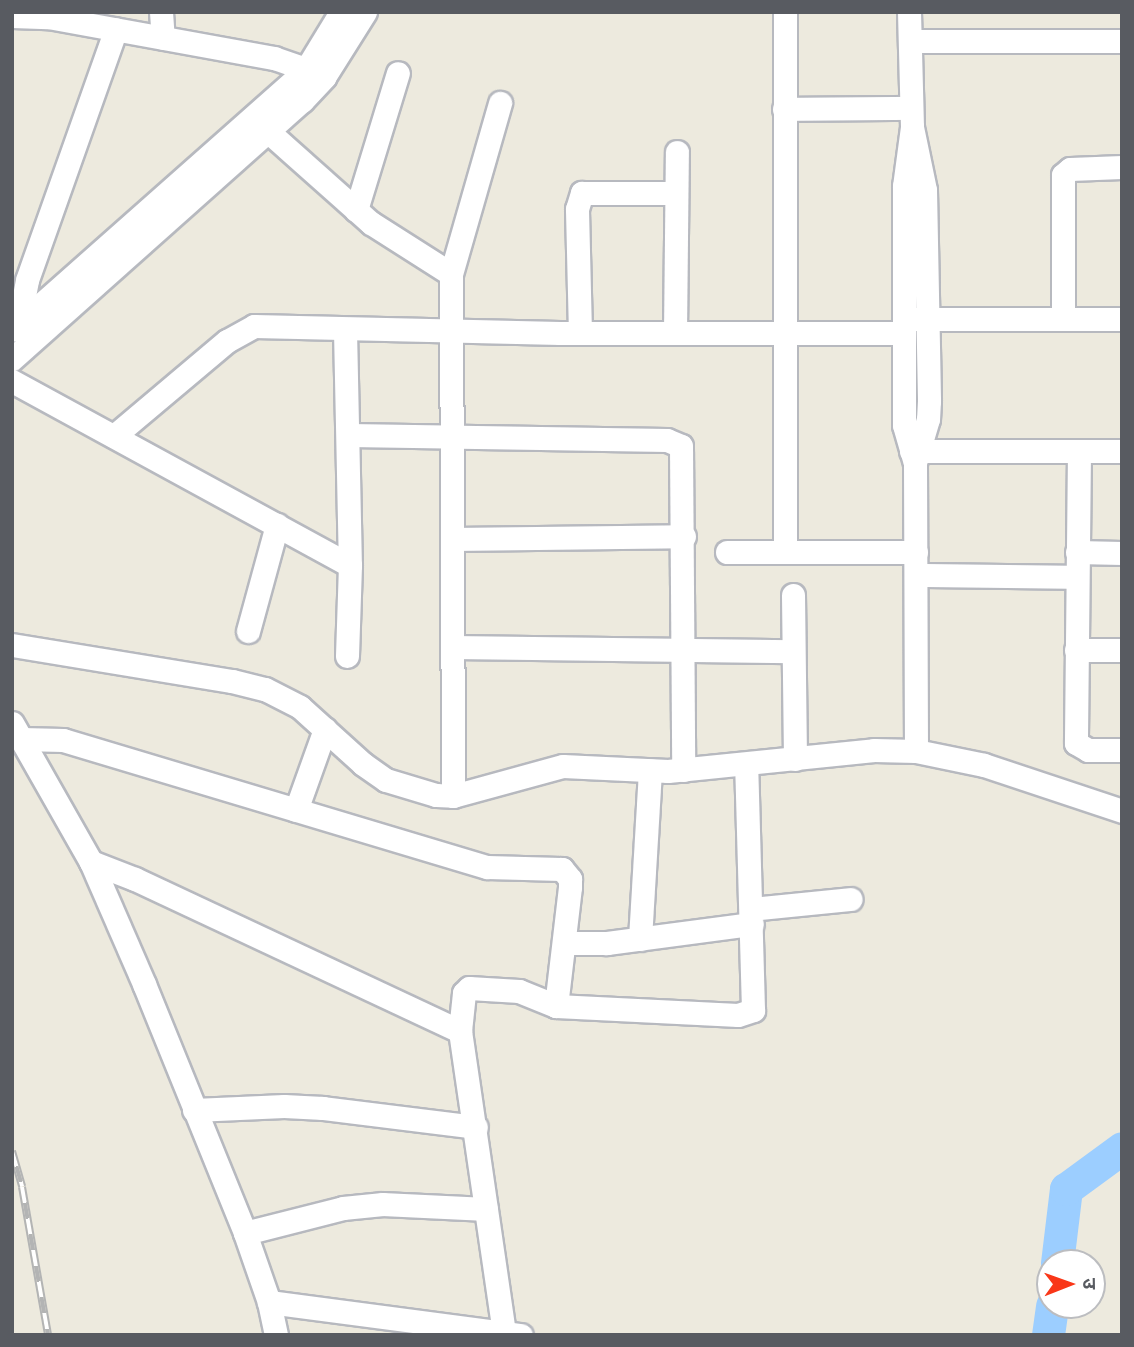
<!DOCTYPE html>
<meta charset="utf-8">
<style>
body{margin:0}
#map{position:relative;width:1134px;height:1347px;overflow:hidden;background:#edeade;font-family:Raleway,"Noto Sans Devanagari",sans-serif}
div>[style]{position:absolute}
.river>*{height:33px;margin:-16.5px;padding:0 16.5px;transform-origin:16.5px;border-radius:16.5px;background:#9cceff}
.roads{filter:drop-shadow(2px 0 #b7b9bf) drop-shadow(-2px 0 #b7b9bf) drop-shadow(0 2px #b7b9bf) drop-shadow(0 -2px #b7b9bf)}
.minor>*{height:23px;margin:-11.5px;padding:0 11.5px;transform-origin:11.5px;border-radius:11.5px;background:#fff}
.rail>*{height:8px;margin-top:-4px;transform-origin:0;background:repeating-linear-gradient(90deg,#fff 0 16px,#b3b4b4 0 32px);box-sizing:border-box;border-block:2px solid #b3b4b4}
span{translate:-50% -50%;white-space:nowrap;text-align:center;line-height:1.15;-webkit-text-stroke:7px #fff;paint-order:stroke}
.frame{position:absolute;inset:0;border:14px solid #585b61;pointer-events:none}
.north{position:absolute;left:1036px;top:1249px;width:70px;height:70px;box-sizing:border-box;background:#fff;border:2px solid #bcbdc0;border-radius:50%;rotate:89deg;font-size:19px;font-weight:700;line-height:28px;text-align:center;color:#585b61}
.north::after{content:'';display:block;margin:auto;width:24px;height:32px;background:#f93718;clip-path:polygon(50% 0,100% 100%,50% 72%,0 100%)}
</style>
<div id="map">
<div class="river">
<div style="left:1057px;top:1263px;width:75px;rotate:-83.1deg"></div>
<div style="left:1066px;top:1189px;width:69px;rotate:-36.2deg"></div>
<div style="left:1048px;top:1335px;width:30px;rotate:-82deg"></div>
</div>
<div class="roads">
<div class="minor">
<div style="left:161px;top:12px;width:26px;rotate:86deg"></div>
<div style="left:785px;top:12px;width:540px;rotate:90deg"></div>
<div style="left:909px;top:12px;width:115px;rotate:88.5deg"></div>
<div style="left:912px;top:127px;width:60px;rotate:97.7deg"></div>
<div style="left:904px;top:186px;width:239px;rotate:90deg"></div>
<div style="left:904px;top:425px;width:40px;rotate:74deg"></div>
<div style="left:12px;top:16px;width:36px;rotate:2deg"></div>
<div style="left:48px;top:17px;width:230px;rotate:10.3deg"></div>
<div style="left:274px;top:58px;width:46px;rotate:19.2deg"></div>
<div style="left:910px;top:41px;width:212px"></div>
<div style="left:784px;top:109px;width:127px;rotate:-0.5deg"></div>
<div style="left:253px;top:118px;width:158px;rotate:41.7deg"></div>
<div style="left:371px;top:223px;width:95px;rotate:32.5deg"></div>
<div style="left:451px;top:274px;width:522px;rotate:89.78deg"></div>
<div style="left:912px;top:127px;width:64px;rotate:78.3deg"></div>
<div style="left:925px;top:190px;width:211px;rotate:88.9deg"></div>
<div style="left:929px;top:401px;width:18px;rotate:93deg"></div>
<div style="left:928px;top:419px;width:46px;rotate:106.5deg"></div>
<div style="left:915px;top:463px;width:288px;rotate:89.8deg"></div>
<div style="left:356px;top:210px;width:143px;rotate:-73deg"></div>
<div style="left:451px;top:274px;width:178px;rotate:-74deg"></div>
<div style="left:914px;top:319px;width:208px"></div>
<div style="left:1063px;top:319px;width:144px;rotate:-90deg"></div>
<div style="left:1063px;top:175px;width:9px;rotate:-41deg"></div>
<div style="left:1070px;top:169px;width:52px;rotate:-2.2deg"></div>
<div style="left:32px;top:326px;width:10px;rotate:-127deg"></div>
<div style="left:26px;top:318px;width:17px;rotate:-100deg"></div>
<div style="left:23px;top:301px;width:21px;rotate:-79deg"></div>
<div style="left:27px;top:280px;width:266px;rotate:-70.5deg"></div>
<div style="left:12px;top:330px;width:391px;rotate:-41.5deg"></div>
<div style="left:305px;top:71px;width:69px;rotate:-58.6deg"></div>
<div style="left:345px;top:330px;width:235px;rotate:88.8deg"></div>
<div style="left:350px;top:565px;width:91px;rotate:91.9deg"></div>
<div style="left:580px;top:333px;width:124px;rotate:-91.4deg"></div>
<div style="left:577px;top:209px;width:17px;rotate:-73deg"></div>
<div style="left:582px;top:193px;width:94px"></div>
<div style="left:675px;top:333px;width:181px;rotate:-89.4deg"></div>
<div style="left:12px;top:359px;width:388px;rotate:-41.7deg"></div>
<div style="left:302px;top:101px;width:33px;rotate:-47deg"></div>
<div style="left:324px;top:77px;width:77px;rotate:-57.8deg"></div>
<div style="left:12px;top:381px;width:385px;rotate:28.6deg"></div>
<div style="left:349px;top:435px;width:318px;rotate:0.9deg"></div>
<div style="left:667px;top:440px;width:15px;rotate:23deg"></div>
<div style="left:681px;top:446px;width:324px;rotate:89.6deg"></div>
<div style="left:114px;top:436px;width:148px;rotate:-40.1deg"></div>
<div style="left:227px;top:341px;width:31px;rotate:-29deg"></div>
<div style="left:254px;top:326px;width:306px;rotate:1.3deg"></div>
<div style="left:560px;top:333px;width:344px"></div>
<div style="left:911px;top:451px;width:211px"></div>
<div style="left:1079px;top:451px;width:292px;rotate:90.6deg"></div>
<div style="left:1076px;top:743px;width:14px;rotate:30deg"></div>
<div style="left:1088px;top:750px;width:34px"></div>
<div style="left:452px;top:539px;width:232px;rotate:-0.7deg"></div>
<div style="left:727px;top:552px;width:189px"></div>
<div style="left:1077px;top:552px;width:45px;rotate:1.3deg"></div>
<div style="left:916px;top:575px;width:161px;rotate:0.7deg"></div>
<div style="left:793px;top:595px;width:164px;rotate:89.3deg"></div>
<div style="left:248px;top:631px;width:110px;rotate:-74.7deg"></div>
<div style="left:12px;top:645px;width:223px;rotate:9.3deg"></div>
<div style="left:232px;top:681px;width:34px;rotate:14deg"></div>
<div style="left:265px;top:689px;width:39px;rotate:27deg"></div>
<div style="left:300px;top:707px;width:85px;rotate:42.1deg"></div>
<div style="left:363px;top:764px;width:28px;rotate:35deg"></div>
<div style="left:386px;top:780px;width:52px;rotate:16.7deg"></div>
<div style="left:436px;top:795px;width:17px;rotate:3deg"></div>
<div style="left:453px;top:796px;width:114px;rotate:-15.3deg"></div>
<div style="left:563px;top:766px;width:105px;rotate:2.7deg"></div>
<div style="left:668px;top:771px;width:207px;rotate:-5.8deg"></div>
<div style="left:874px;top:750px;width:42px;rotate:1.4deg"></div>
<div style="left:916px;top:751px;width:69px;rotate:11.6deg"></div>
<div style="left:984px;top:765px;width:145px;rotate:18.4deg"></div>
<div style="left:452px;top:647px;width:341px;rotate:0.7deg"></div>
<div style="left:1076px;top:650px;width:46px"></div>
<div style="left:12px;top:723px;width:160px;rotate:60.4deg"></div>
<div style="left:91px;top:862px;width:133px;rotate:66.5deg"></div>
<div style="left:144px;top:984px;width:269px;rotate:67.9deg"></div>
<div style="left:245px;top:1233px;width:73px;rotate:70.8deg"></div>
<div style="left:269px;top:1302px;width:34px;rotate:78deg"></div>
<div style="left:21px;top:739px;width:42px;rotate:1.4deg"></div>
<div style="left:63px;top:740px;width:443px;rotate:16.7deg"></div>
<div style="left:487px;top:867px;width:75px;rotate:1.5deg"></div>
<div style="left:562px;top:869px;width:13px;rotate:51deg"></div>
<div style="left:570px;top:879px;width:8px;rotate:90deg"></div>
<div style="left:570px;top:887px;width:120px;rotate:96.7deg"></div>
<div style="left:296px;top:810px;width:86px;rotate:-70.3deg"></div>
<div style="left:91px;top:862px;width:47px;rotate:21.1deg"></div>
<div style="left:135px;top:879px;width:359px;rotate:25.1deg"></div>
<div style="left:460px;top:1031px;width:304px;rotate:81.7deg"></div>
<div style="left:751px;top:909px;width:100px;rotate:-5.7deg"></div>
<div style="left:640px;top:939px;width:169px;rotate:-86.6deg"></div>
<div style="left:564px;top:943px;width:43px"></div>
<div style="left:607px;top:943px;width:146px;rotate:-7.5deg"></div>
<div style="left:460px;top:1031px;width:38px;rotate:-84deg"></div>
<div style="left:464px;top:993px;width:7px;rotate:-45deg"></div>
<div style="left:469px;top:988px;width:50px;rotate:3.4deg"></div>
<div style="left:519px;top:991px;width:40px;rotate:22deg"></div>
<div style="left:556px;top:1006px;width:182px;rotate:2.8deg"></div>
<div style="left:738px;top:1015px;width:16px;rotate:-18deg"></div>
<div style="left:753px;top:1010px;width:245px;rotate:-91.6deg"></div>
<div style="left:194px;top:1110px;width:90px;rotate:-2.5deg"></div>
<div style="left:284px;top:1106px;width:39px;rotate:3deg"></div>
<div style="left:323px;top:1108px;width:154px;rotate:7.1deg"></div>
<div style="left:245px;top:1233px;width:101px;rotate:-14.3deg"></div>
<div style="left:343px;top:1208px;width:40px;rotate:-5.7deg"></div>
<div style="left:383px;top:1204px;width:103px;rotate:2.8deg"></div>
<div style="left:269px;top:1302px;width:254px;rotate:7.5deg"></div>
</div>
</div>
<div class="rail">
<div style="left:12px;top:1151px;width:37px;rotate:74deg"></div>
<div style="left:22px;top:1187px;width:150px;rotate:80deg"></div>
</div>
<div class="frame"></div>
<div class="north">उ</div>
</div>
